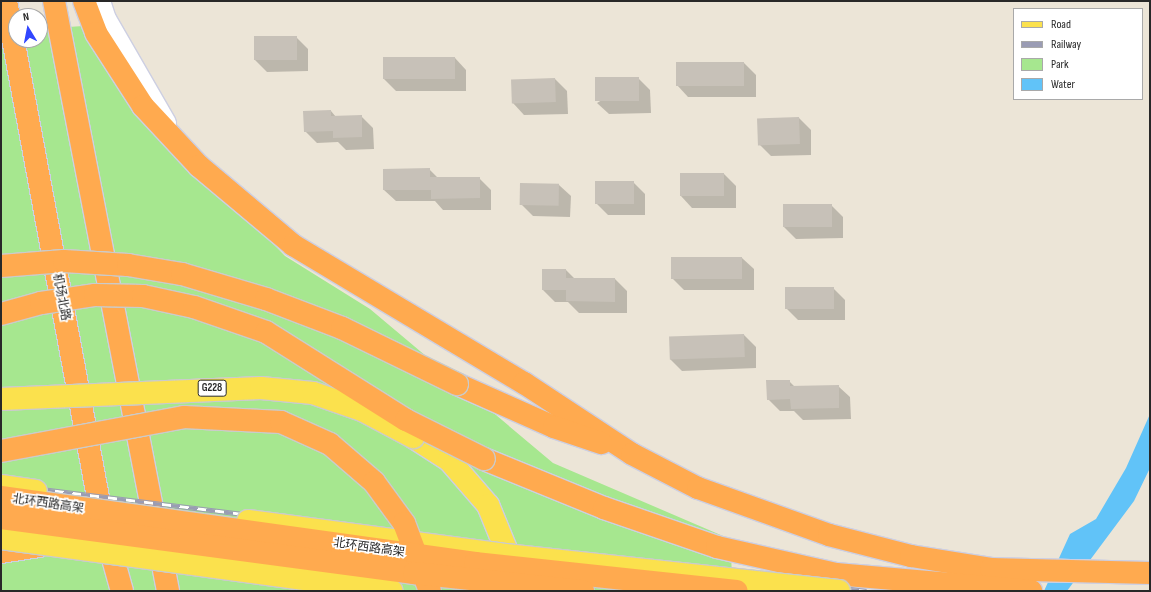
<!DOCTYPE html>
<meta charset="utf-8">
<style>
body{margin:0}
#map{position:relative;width:1151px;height:592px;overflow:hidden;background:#ece5d7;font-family:"Sofia Sans Condensed","Noto Sans SC",sans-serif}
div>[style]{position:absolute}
.green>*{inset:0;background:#a6e78f}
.water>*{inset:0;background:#61c3f8}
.shadow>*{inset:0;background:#0003}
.building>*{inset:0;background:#c7c1b8;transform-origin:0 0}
.roads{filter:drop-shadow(1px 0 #cdcfe2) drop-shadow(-1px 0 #cdcfe2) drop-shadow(0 1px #cdcfe2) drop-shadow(0 -1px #cdcfe2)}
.secondary>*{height:20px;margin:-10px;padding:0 10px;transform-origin:10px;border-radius:10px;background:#fff}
.primary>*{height:22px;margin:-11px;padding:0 11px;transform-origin:11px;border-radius:11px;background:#fbe14d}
.highway>*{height:22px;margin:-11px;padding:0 11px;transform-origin:11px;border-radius:11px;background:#ffaa4f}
.rail>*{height:4.5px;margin-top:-2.25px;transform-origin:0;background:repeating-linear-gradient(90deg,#fff 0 9px,#9a9cb4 0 18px);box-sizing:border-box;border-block:1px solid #9a9cb4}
.bridges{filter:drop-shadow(1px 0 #cbcbcb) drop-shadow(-1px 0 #cbcbcb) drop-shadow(0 1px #cbcbcb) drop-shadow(0 -1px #cbcbcb)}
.primary-bridge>*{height:22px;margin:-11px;padding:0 11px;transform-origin:11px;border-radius:11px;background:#fbe14d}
.highway-bridge>*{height:22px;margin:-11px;padding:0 11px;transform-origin:11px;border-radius:11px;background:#ffaa4f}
span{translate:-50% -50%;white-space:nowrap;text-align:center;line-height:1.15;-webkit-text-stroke:3.5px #fff;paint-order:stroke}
.shield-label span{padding:1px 3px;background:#fff;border:1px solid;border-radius:3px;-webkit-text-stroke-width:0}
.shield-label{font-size:11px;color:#282828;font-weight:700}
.street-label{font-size:12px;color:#282828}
.frame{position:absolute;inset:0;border:2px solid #282828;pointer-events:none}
.legend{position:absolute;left:1013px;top:8px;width:130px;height:92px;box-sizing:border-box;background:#fff;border:1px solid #a9a9a9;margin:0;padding:5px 7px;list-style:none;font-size:12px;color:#282828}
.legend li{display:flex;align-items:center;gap:8px;height:20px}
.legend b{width:20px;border:1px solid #a9a9a9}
.north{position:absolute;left:8px;top:8px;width:40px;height:40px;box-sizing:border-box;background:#fff;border:1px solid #a9a9a9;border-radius:50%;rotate:350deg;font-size:11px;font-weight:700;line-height:16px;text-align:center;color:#282828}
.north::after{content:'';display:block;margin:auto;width:14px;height:18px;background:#3146ff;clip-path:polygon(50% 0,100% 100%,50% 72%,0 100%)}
</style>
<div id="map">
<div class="green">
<div style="clip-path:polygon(83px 26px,123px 89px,285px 256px,370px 309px,553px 463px,730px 539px,733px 591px,1px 591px,1px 32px,16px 40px,40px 40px,40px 29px)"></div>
</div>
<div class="water">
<div style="clip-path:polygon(1150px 414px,1150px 468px,1134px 501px,1067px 591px,1044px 591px,1070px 534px,1096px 519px,1126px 468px)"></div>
</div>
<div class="shadow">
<div style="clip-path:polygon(296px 37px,308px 49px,308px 71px,267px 72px,255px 60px)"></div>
<div style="clip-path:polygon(455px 58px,466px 70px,466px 91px,396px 91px,384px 79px)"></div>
<div style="clip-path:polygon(744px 63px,756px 75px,756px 97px,688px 97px,677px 85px)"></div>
<div style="clip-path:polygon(638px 78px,650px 90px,651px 113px,609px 114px,597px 103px)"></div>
<div style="clip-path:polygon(555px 79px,567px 91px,568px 114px,524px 115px,513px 103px,512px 81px)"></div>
<div style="clip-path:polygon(331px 111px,336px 117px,361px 116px,373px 128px,374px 149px,346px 150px,338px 142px,317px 143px,305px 131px)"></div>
<div style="clip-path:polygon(799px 118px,811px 130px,811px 155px,771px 156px,759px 144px)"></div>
<div style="clip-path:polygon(429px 169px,438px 178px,479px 178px,491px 190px,491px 210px,443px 210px,435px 201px,396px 201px,384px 190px)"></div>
<div style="clip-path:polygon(681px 174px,724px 174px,736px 186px,736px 208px,692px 208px,681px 196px)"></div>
<div style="clip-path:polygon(633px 182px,645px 194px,645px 215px,608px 215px,596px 203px)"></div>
<div style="clip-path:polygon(559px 185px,571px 196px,570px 217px,533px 216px,521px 204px)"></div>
<div style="clip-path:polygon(784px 205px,831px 205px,843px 217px,843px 238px,796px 239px,784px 227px)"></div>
<div style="clip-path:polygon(672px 258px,742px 258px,754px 269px,754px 290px,684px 290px,672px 278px)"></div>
<div style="clip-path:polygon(566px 270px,575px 279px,615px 279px,627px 291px,627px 313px,579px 313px,568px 302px,555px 302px,543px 290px)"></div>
<div style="clip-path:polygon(833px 288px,845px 300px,845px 320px,798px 320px,786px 308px)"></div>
<div style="clip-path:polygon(744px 335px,756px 347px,756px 368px,682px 371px,670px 359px)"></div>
<div style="clip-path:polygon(789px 381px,795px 387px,838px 386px,850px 397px,851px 419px,803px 420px,794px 411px,780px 411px,768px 399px)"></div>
</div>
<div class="building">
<div style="left:254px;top:36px;width:43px;height:24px"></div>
<div style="left:383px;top:57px;width:72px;height:22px"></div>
<div style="left:676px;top:62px;width:68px;height:24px"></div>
<div style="left:639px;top:77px;width:24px;height:44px;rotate:90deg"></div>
<div style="left:555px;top:78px;width:24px;height:44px;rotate:88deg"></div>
<div style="clip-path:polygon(331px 110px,331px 116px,362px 115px,362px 137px,333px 138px,333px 131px,304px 132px,303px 111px)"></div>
<div style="left:799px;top:117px;width:27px;height:42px;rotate:88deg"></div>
<div style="clip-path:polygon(430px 168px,430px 177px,480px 177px,480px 198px,431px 199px,431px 190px,383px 190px,383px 169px)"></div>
<div style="left:680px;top:173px;width:44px;height:23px"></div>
<div style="left:595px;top:181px;width:39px;height:23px"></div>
<div style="left:520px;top:183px;width:39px;height:22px;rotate:1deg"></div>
<div style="left:783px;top:204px;width:49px;height:23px"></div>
<div style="left:671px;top:257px;width:71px;height:22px"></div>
<div style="clip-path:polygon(542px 269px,566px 269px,566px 278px,615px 278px,615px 302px,566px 301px,566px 290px,542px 290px)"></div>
<div style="left:785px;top:287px;width:49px;height:22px"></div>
<div style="left:744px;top:334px;width:23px;height:75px;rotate:88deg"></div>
<div style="clip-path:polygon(766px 380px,790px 380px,790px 386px,839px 385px,839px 408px,791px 409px,790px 399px,767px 400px)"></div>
</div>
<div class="roads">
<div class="secondary">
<div style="left:100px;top:1px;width:19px;rotate:72deg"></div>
<div style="left:106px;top:19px;width:120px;rotate:60deg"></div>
</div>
<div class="primary">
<div style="left:413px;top:437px;width:43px;rotate:32.6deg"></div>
<div style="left:449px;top:460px;width:60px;rotate:49.1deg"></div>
<div style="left:488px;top:505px;width:71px;rotate:67.8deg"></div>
</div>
<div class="highway">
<div style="left:6px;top:1px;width:527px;rotate:79.5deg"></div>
<div style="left:102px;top:519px;width:75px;rotate:74.5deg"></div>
<div style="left:54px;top:1px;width:601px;rotate:79.06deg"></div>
<div style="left:84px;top:1px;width:34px;rotate:69deg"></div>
<div style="left:96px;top:33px;width:87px;rotate:57.2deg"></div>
<div style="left:143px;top:106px;width:82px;rotate:47deg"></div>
<div style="left:199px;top:166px;width:123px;rotate:40deg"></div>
<div style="left:293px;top:245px;width:269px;rotate:30.9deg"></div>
<div style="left:524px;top:383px;width:129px;rotate:33.3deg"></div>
<div style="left:632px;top:454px;width:74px;rotate:27.3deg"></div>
<div style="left:698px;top:488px;width:139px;rotate:19.7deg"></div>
<div style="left:829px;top:535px;width:85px;rotate:14.4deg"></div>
<div style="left:911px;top:556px;width:81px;rotate:9.2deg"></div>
<div style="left:991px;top:569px;width:159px;rotate:1.4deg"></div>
<div style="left:457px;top:384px;width:106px;rotate:23.9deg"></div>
<div style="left:554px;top:427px;width:50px;rotate:18.8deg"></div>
<div style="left:484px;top:459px;width:130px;rotate:22.2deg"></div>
<div style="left:604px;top:508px;width:120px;rotate:19deg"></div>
<div style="left:717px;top:547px;width:122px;rotate:12.8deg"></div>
<div style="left:836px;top:574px;width:196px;rotate:5deg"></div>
<div style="left:1px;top:552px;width:38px;rotate:-9deg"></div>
</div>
</div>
<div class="rail">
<div style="left:1px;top:484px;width:872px;rotate:7.05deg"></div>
<div style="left:1px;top:508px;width:258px;rotate:7.6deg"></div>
<div style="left:257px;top:542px;width:445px;rotate:6.3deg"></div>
</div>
<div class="bridges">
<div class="primary-bridge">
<div style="left:1px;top:399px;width:260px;rotate:-2.4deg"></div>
<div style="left:261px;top:388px;width:52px;rotate:5.5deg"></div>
<div style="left:313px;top:393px;width:52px;rotate:19.1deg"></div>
<div style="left:362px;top:410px;width:58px;rotate:27.9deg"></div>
<div style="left:1px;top:486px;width:35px;rotate:8deg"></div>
<div style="left:248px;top:521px;width:252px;rotate:7.5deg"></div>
<div style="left:498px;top:554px;width:343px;rotate:6.2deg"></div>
<div style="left:1px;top:538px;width:394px;rotate:7.7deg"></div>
</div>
<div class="highway-bridge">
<div style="left:1px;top:266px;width:63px;rotate:-4.5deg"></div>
<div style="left:64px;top:261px;width:64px;rotate:3.6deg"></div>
<div style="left:128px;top:265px;width:55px;rotate:9.5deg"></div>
<div style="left:182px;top:274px;width:88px;rotate:16.6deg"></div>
<div style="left:266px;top:299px;width:81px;rotate:20.9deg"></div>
<div style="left:342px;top:328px;width:128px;rotate:26deg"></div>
<div style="left:1px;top:314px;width:41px;rotate:-15.4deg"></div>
<div style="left:41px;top:303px;width:55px;rotate:-8.4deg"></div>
<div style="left:95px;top:295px;width:48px;rotate:1.2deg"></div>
<div style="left:143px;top:296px;width:52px;rotate:12.2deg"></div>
<div style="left:194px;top:307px;width:76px;rotate:19.1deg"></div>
<div style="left:266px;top:332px;width:165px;rotate:32.2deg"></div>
<div style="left:406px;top:420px;width:87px;rotate:26.6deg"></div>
<div style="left:1px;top:451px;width:186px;rotate:-10.5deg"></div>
<div style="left:184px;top:417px;width:97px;rotate:3deg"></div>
<div style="left:281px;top:422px;width:54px;rotate:24.2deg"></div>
<div style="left:330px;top:444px;width:58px;rotate:40.8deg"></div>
<div style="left:374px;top:482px;width:51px;rotate:53.8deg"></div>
<div style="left:404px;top:523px;width:73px;rotate:69.1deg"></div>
<div style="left:1px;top:497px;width:479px;rotate:7.9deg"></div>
<div style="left:475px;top:563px;width:263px;rotate:6.1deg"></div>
<div style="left:1px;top:518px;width:417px;rotate:7.6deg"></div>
<div style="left:414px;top:573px;width:170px;rotate:6.1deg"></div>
</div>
</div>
<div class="shield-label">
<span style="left:212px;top:388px">G228</span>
</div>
<div class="street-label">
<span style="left:61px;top:297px;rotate:79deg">机场北路</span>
<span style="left:48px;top:504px;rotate:8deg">北环西路高架</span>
<span style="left:369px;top:548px;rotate:8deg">北环西路高架</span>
</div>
<div class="frame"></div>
<ul class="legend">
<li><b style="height:5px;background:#fbe14d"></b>Road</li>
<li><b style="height:5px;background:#9a9cb4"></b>Railway</li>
<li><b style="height:11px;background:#a6e78f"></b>Park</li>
<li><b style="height:11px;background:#61c3f8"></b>Water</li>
</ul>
<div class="north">N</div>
</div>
